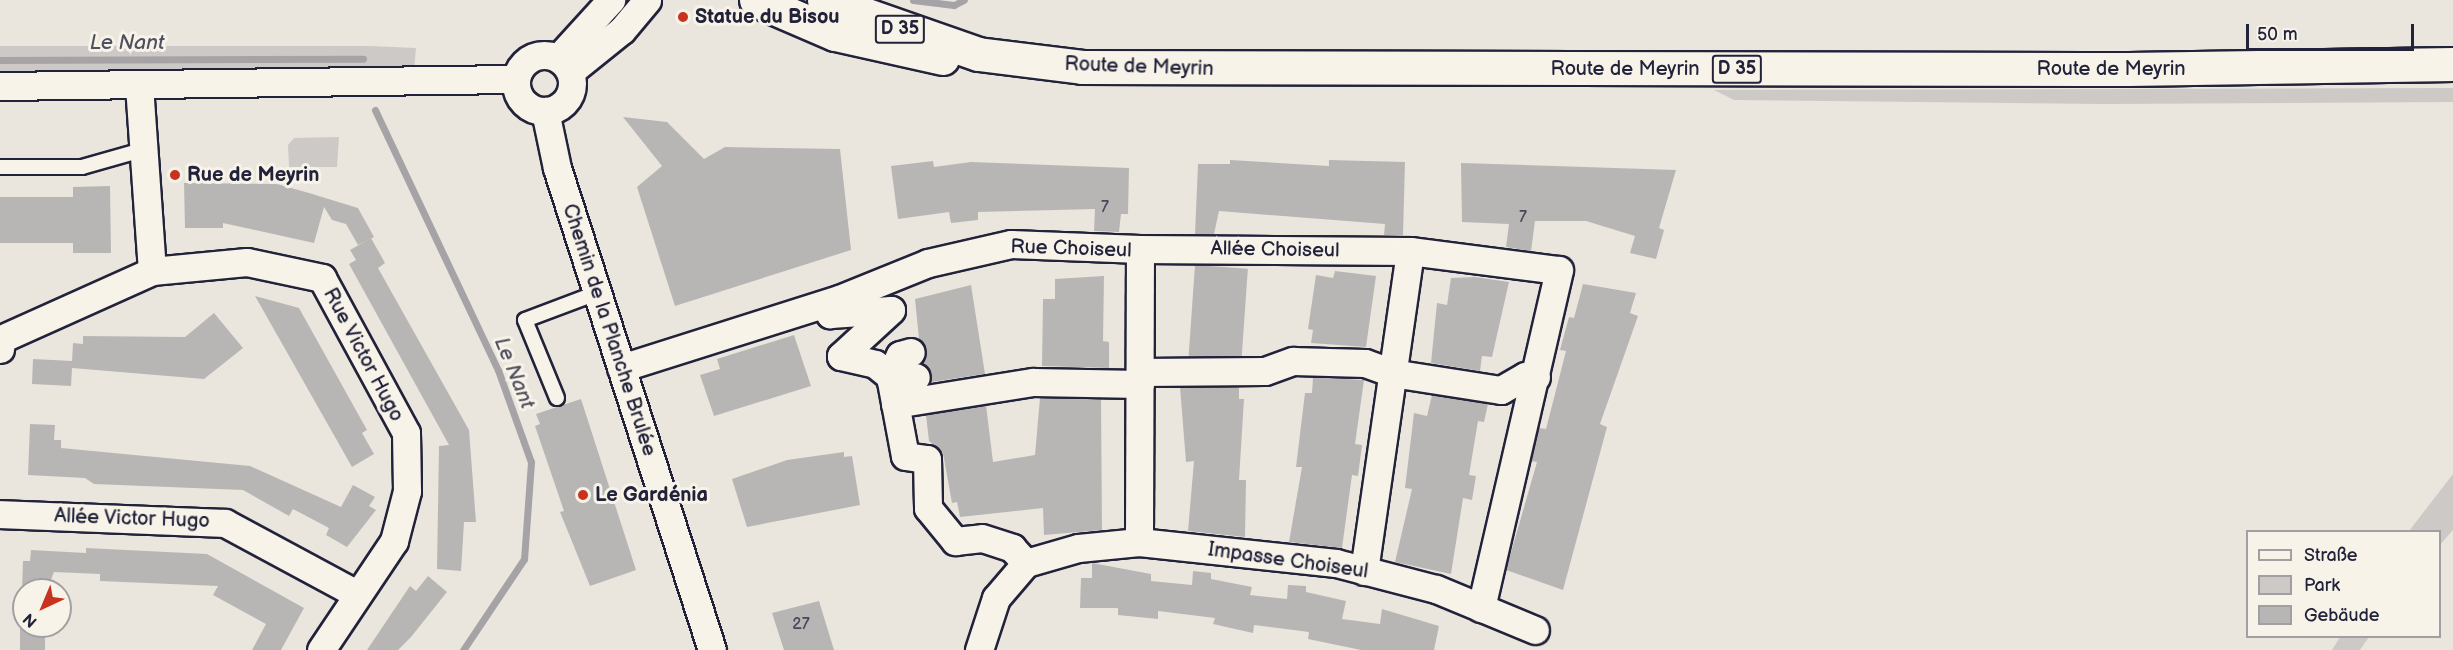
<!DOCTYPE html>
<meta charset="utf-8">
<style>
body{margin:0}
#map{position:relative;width:2453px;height:650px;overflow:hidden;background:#eae6de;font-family:"Balsamiq Sans",sans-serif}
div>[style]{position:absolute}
.green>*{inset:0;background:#cdc9c6}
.stream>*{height:7px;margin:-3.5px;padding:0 3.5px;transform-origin:3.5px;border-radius:3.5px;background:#a6a3a6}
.building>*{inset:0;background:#b8b6b5;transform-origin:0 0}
.roads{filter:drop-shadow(2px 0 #22223b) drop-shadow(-2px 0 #22223b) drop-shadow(0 2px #22223b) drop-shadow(0 -2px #22223b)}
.lane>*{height:14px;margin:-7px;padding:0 7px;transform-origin:7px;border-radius:7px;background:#f7f3e8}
.street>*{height:27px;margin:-13.5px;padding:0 13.5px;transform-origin:13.5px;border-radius:13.5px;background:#f7f3e8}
.street>.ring{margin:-13.5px;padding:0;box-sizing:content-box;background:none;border:27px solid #f7f3e8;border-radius:50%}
.primary>*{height:33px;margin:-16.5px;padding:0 16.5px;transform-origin:16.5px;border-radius:16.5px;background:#f7f3e8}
.dots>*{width:16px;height:16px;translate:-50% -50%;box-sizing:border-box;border:3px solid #f7f3e8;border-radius:50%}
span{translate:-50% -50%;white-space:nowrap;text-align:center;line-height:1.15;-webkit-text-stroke:6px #f7f3e8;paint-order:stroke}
.number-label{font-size:16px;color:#48475a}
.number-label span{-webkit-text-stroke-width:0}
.shield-label span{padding:2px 4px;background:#f7f3e8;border:2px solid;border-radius:4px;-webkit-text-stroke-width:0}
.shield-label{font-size:18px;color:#22223b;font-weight:700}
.poi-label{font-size:20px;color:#22223b;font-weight:700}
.left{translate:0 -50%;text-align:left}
.street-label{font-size:20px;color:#22223b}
.water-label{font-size:21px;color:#504f60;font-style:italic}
.legend{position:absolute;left:2246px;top:530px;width:195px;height:108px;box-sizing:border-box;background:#f7f3e8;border:2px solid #a29fa3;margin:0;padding:8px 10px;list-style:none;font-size:18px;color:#22223b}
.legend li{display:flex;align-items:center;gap:12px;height:30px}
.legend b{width:30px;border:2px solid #a29fa3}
.north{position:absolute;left:12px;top:578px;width:60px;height:60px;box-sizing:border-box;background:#f7f3e8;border:2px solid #a29fa3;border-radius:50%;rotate:224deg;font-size:16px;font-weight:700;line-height:24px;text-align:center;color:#22223b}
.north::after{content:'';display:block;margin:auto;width:21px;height:27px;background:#c8321e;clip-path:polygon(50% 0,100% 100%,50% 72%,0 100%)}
.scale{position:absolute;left:2246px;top:24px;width:168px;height:27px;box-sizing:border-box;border:3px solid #22223b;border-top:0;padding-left:8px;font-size:18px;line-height:21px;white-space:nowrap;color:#22223b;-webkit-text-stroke:4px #f7f3e8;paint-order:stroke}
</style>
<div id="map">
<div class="green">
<div style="clip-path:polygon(0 46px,369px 46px,416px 48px,414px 70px,0 76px)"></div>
<div style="clip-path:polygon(2453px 88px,2453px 102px,2105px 104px,1734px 100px,1714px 90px)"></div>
<div style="clip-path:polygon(339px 137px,337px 167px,289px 167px,288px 145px,294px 138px)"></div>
<div style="clip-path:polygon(2453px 474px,2453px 530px,2440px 545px,2440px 532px,2409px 531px)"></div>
<div style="clip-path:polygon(2340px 637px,2340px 636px,2369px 637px,2360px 650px,2332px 650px)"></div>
</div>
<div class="stream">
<div style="left:913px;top:0;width:41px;rotate:7deg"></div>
<div style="left:954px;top:5px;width:11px;rotate:-27deg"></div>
<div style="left:0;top:60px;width:363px;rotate:-0.2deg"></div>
<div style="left:375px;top:110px;width:288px;rotate:64.7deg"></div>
<div style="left:498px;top:370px;width:98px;rotate:70.3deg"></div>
<div style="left:531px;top:462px;width:97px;rotate:94.1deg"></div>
<div style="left:524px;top:559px;width:110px;rotate:123.8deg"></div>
</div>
<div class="building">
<div style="clip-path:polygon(623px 117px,667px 122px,704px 159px,725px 147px,840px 149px,851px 250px,675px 306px,637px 187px,662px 166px)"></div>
<div style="clip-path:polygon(1230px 160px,1329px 166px,1329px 160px,1405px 162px,1403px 235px,1384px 235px,1385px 224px,1219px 211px,1214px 234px,1195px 234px,1198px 164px,1230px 164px)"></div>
<div style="clip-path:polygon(933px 161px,934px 167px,971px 162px,1129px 168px,1128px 214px,1121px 214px,1119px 232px,1094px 231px,1095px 209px,978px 212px,978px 220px,951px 223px,949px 212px,898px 219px,891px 166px)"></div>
<div style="clip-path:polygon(1461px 163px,1676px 170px,1659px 228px,1664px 230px,1656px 259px,1630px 253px,1635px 236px,1586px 221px,1535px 221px,1531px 251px,1506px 247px,1509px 224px,1462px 222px)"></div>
<div style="clip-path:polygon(184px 183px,277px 184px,309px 193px,358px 208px,374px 237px,358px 245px,346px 224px,332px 220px,324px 207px,314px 243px,223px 223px,223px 228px,185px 228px)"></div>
<div style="clip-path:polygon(110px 186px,111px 253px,73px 253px,73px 243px,0 243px,0 197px,73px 197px,73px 187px)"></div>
<div style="clip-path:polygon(371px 238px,385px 263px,378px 268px,469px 430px,476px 522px,464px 522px,461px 571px,437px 569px,439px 446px,449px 445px,349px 264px,356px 260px,350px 250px)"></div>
<div style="left:1195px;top:265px;width:53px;height:91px;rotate:4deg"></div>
<div style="clip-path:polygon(1335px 271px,1376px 276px,1366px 347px,1311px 343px,1313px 330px,1308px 329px,1316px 275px,1333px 278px)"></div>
<div style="clip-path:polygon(1104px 276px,1103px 341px,1109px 342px,1109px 368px,1042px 366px,1043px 299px,1055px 299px,1055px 279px)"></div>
<div style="clip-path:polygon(1475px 277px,1509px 282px,1492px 357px,1482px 356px,1480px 371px,1431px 363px,1437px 303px,1447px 305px,1451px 278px)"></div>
<div style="clip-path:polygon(1583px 284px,1636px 293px,1630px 313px,1638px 316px,1600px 424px,1607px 427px,1563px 590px,1506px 570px,1537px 462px,1531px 461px,1539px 428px,1546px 429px,1566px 351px,1560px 350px,1569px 317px,1574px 318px)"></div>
<div style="clip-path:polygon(971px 285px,985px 374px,931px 382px,922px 363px,926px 348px,919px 339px,915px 299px)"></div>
<div style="clip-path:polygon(255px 296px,299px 308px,367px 430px,362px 433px,374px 454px,352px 467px)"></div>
<div style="clip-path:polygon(214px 313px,243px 348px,204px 379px,72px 368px,71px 386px,32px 384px,33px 359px,72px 361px,73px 343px,83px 344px,83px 336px,185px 337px)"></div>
<div style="clip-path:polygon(794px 335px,811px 386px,714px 416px,700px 375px,720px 369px,717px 359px)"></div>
<div style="clip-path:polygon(1313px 377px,1364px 380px,1355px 444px,1362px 445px,1358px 476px,1352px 475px,1342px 548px,1289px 542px,1302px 467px,1296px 467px,1305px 393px,1312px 393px)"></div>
<div style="clip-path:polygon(1180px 387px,1239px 387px,1239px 399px,1244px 399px,1239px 480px,1246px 480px,1245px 537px,1188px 531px,1194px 461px,1186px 462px)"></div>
<div style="clip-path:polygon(1432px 395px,1488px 404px,1484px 422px,1478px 421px,1469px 475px,1476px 476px,1472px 500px,1463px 498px,1451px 574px,1395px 562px,1412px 489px,1405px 488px,1414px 413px,1427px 416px)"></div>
<div style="clip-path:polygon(1040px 398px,1101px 399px,1102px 530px,1044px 535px,1043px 508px,960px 517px,957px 502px,952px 503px,943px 453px,929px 441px,926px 415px,986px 405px,993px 462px,1035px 455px)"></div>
<div style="clip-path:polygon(581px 399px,636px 570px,590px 586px,560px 512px,564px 511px,535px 426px,540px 424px,536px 414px)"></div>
<div style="clip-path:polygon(30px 424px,55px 425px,54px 440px,61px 440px,61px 448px,250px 466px,341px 507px,353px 485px,375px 497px,369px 506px,376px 510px,347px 547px,326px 535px,329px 528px,293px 509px,289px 516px,243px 490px,94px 484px,85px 478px,28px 475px)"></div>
<div style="clip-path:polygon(844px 452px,844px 457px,852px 456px,860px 505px,747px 527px,732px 479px,787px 460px)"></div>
<div style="clip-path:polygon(86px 548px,207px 554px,304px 608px,281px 650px,252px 650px,266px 624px,213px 595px,218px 586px,100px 581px,100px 574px,54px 572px,47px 590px,22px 590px,23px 561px,30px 561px,31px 550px,86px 553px)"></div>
<div style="clip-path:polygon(1092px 563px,1151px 574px,1151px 581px,1192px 585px,1193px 571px,1211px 573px,1211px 579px,1252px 587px,1250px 595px,1287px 599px,1288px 585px,1306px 586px,1306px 592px,1346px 601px,1342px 619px,1380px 624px,1382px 609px,1439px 626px,1434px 650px,1361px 650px,1308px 639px,1309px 632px,1254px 625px,1253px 633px,1213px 624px,1215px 618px,1158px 611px,1158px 619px,1118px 615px,1118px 608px,1080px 608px,1081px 578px,1092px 578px)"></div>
<div style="clip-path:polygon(428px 576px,447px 592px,411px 637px,398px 650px,367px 650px,410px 586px,416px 591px)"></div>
<div style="clip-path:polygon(819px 601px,834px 650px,784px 650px,772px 613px)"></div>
<div style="left:20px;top:626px;width:25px;height:24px"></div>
</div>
<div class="roads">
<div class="lane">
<div style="left:0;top:167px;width:82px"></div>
<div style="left:82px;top:167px;width:66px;rotate:-15.9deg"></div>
<div style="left:557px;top:398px;width:84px;rotate:-112.3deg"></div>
<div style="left:525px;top:320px;width:77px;rotate:-20.6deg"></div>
</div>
<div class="street">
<div class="ring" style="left:516px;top:55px;width:29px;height:29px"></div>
<div style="left:558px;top:58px;width:79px;rotate:-47.6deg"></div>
<div style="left:571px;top:71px;width:65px;rotate:-38.8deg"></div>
<div style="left:622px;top:30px;width:39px;rotate:-50deg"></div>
<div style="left:0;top:86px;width:516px;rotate:-0.78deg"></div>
<div style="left:545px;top:111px;width:58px;rotate:78.1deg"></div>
<div style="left:557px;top:168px;width:506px;rotate:72.17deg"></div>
<div style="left:1140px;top:249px;width:270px;rotate:0.4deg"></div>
<div style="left:1410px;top:251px;width:150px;rotate:7.3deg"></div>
<div style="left:1559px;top:270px;width:347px;rotate:103deg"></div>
<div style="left:152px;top:271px;width:95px;rotate:-5.4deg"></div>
<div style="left:247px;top:262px;width:77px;rotate:12deg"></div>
<div style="left:322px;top:278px;width:176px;rotate:61.5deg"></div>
<div style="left:406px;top:433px;width:58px;rotate:89deg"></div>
<div style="left:407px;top:491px;width:52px;rotate:104.6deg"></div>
<div style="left:394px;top:541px;width:131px;rotate:123.8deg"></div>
<div style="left:827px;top:307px;width:8px;rotate:67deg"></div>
<div style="left:830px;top:314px;width:61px;rotate:-3.8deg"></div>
<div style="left:891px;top:310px;width:68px;rotate:137.4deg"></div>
<div style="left:841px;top:356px;width:35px;rotate:13deg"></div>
<div style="left:875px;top:364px;width:19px;rotate:39deg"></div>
<div style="left:890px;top:376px;width:81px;rotate:79.4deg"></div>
<div style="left:905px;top:456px;width:22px;rotate:8deg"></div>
<div style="left:927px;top:459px;width:49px;rotate:88.8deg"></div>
<div style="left:928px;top:508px;width:43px;rotate:50.7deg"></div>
<div style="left:955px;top:541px;width:27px;rotate:-6deg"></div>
<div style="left:982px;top:538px;width:32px;rotate:18deg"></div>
<div style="left:1012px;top:548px;width:21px;rotate:47deg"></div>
<div style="left:0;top:349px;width:10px;rotate:-84deg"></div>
<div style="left:1px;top:339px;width:166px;rotate:-24.2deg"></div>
<div style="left:152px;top:271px;width:187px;rotate:-94deg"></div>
<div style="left:621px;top:368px;width:229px;rotate:-17.6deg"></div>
<div style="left:839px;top:299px;width:96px;rotate:-22deg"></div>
<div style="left:928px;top:263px;width:85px;rotate:-12.9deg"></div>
<div style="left:1011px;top:244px;width:129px;rotate:2.2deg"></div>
<div style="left:1140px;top:249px;width:293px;rotate:90.2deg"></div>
<div style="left:1139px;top:542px;width:61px;rotate:174.4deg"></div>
<div style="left:1078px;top:548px;width:54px;rotate:163.9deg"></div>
<div style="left:1026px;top:563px;width:46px;rotate:130.6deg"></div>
<div style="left:996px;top:598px;width:55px;rotate:108.1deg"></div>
<div style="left:1140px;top:372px;width:125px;rotate:-0.5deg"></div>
<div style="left:1265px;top:371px;width:30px;rotate:-20deg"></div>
<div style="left:1293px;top:361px;width:72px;rotate:1.6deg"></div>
<div style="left:1365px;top:363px;width:29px;rotate:20deg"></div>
<div style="left:1392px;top:373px;width:110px;rotate:8.9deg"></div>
<div style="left:1501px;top:390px;width:28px;rotate:-30deg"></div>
<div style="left:1525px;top:376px;width:11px;rotate:5deg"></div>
<div style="left:890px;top:376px;width:23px;rotate:-65deg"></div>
<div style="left:900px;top:355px;width:11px;rotate:-15deg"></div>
<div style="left:891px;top:381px;width:25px;rotate:-9deg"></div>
<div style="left:895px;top:404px;width:140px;rotate:-9.1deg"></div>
<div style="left:1033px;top:382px;width:107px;rotate:1.1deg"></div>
<div style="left:0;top:514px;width:225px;rotate:2.3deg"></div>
<div style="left:225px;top:523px;width:148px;rotate:28.3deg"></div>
<div style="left:1139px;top:542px;width:198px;rotate:6.1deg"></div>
<div style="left:1336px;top:563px;width:103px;rotate:14.6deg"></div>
<div style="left:1436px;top:589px;width:107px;rotate:22.5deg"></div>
<div style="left:1364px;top:571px;width:323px;rotate:-81.8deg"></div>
</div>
<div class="primary">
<div style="left:756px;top:0;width:86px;rotate:23.3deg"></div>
<div style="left:835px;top:34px;width:110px;rotate:12.6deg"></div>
<div style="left:824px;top:0;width:163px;rotate:19.3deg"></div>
<div style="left:978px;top:54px;width:105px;rotate:7.1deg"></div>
<div style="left:1082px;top:67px;width:1046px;rotate:0.11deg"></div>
<div style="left:2128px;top:69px;width:325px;rotate:-0.9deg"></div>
</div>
</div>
<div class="dots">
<div style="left:683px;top:17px;background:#c8321e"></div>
<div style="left:175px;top:175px;background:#c8321e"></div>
<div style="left:583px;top:495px;background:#c8321e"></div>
</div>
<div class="number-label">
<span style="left:1105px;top:208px">7</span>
<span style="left:1523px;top:218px">7</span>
<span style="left:801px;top:625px">27</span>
</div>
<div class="shield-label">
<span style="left:900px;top:29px">D 35</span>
<span style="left:1737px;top:69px">D 35</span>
</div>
<div class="poi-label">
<span class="left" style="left:695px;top:17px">Statue du Bisou</span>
<span class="left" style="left:187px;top:175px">Rue de Meyrin</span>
<span class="left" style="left:595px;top:495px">Le Gardénia</span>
</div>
<div class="street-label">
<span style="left:1139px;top:67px;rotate:2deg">Route de Meyrin</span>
<span style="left:1625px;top:69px">Route de Meyrin</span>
<span style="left:2111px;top:69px">Route de Meyrin</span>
<span style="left:1071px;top:249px;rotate:2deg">Rue Choiseul</span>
<span style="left:1275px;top:250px;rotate:1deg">Allée Choiseul</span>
<span style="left:609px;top:330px;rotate:72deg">Chemin de la Planche Brulée</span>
<span style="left:363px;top:355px;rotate:62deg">Rue Victor Hugo</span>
<span style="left:132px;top:519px;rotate:2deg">Allée Victor Hugo</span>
<span style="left:1288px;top:561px;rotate:8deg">Impasse Choiseul</span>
</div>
<div class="water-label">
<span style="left:127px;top:43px">Le Nant</span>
<span style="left:514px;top:373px;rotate:68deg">Le Nant</span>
</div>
<ul class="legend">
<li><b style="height:8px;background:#f7f3e8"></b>Straße</li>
<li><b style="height:16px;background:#cdc9c6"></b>Park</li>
<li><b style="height:16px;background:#b8b6b5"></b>Gebäude</li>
</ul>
<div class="north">N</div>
<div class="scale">50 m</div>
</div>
